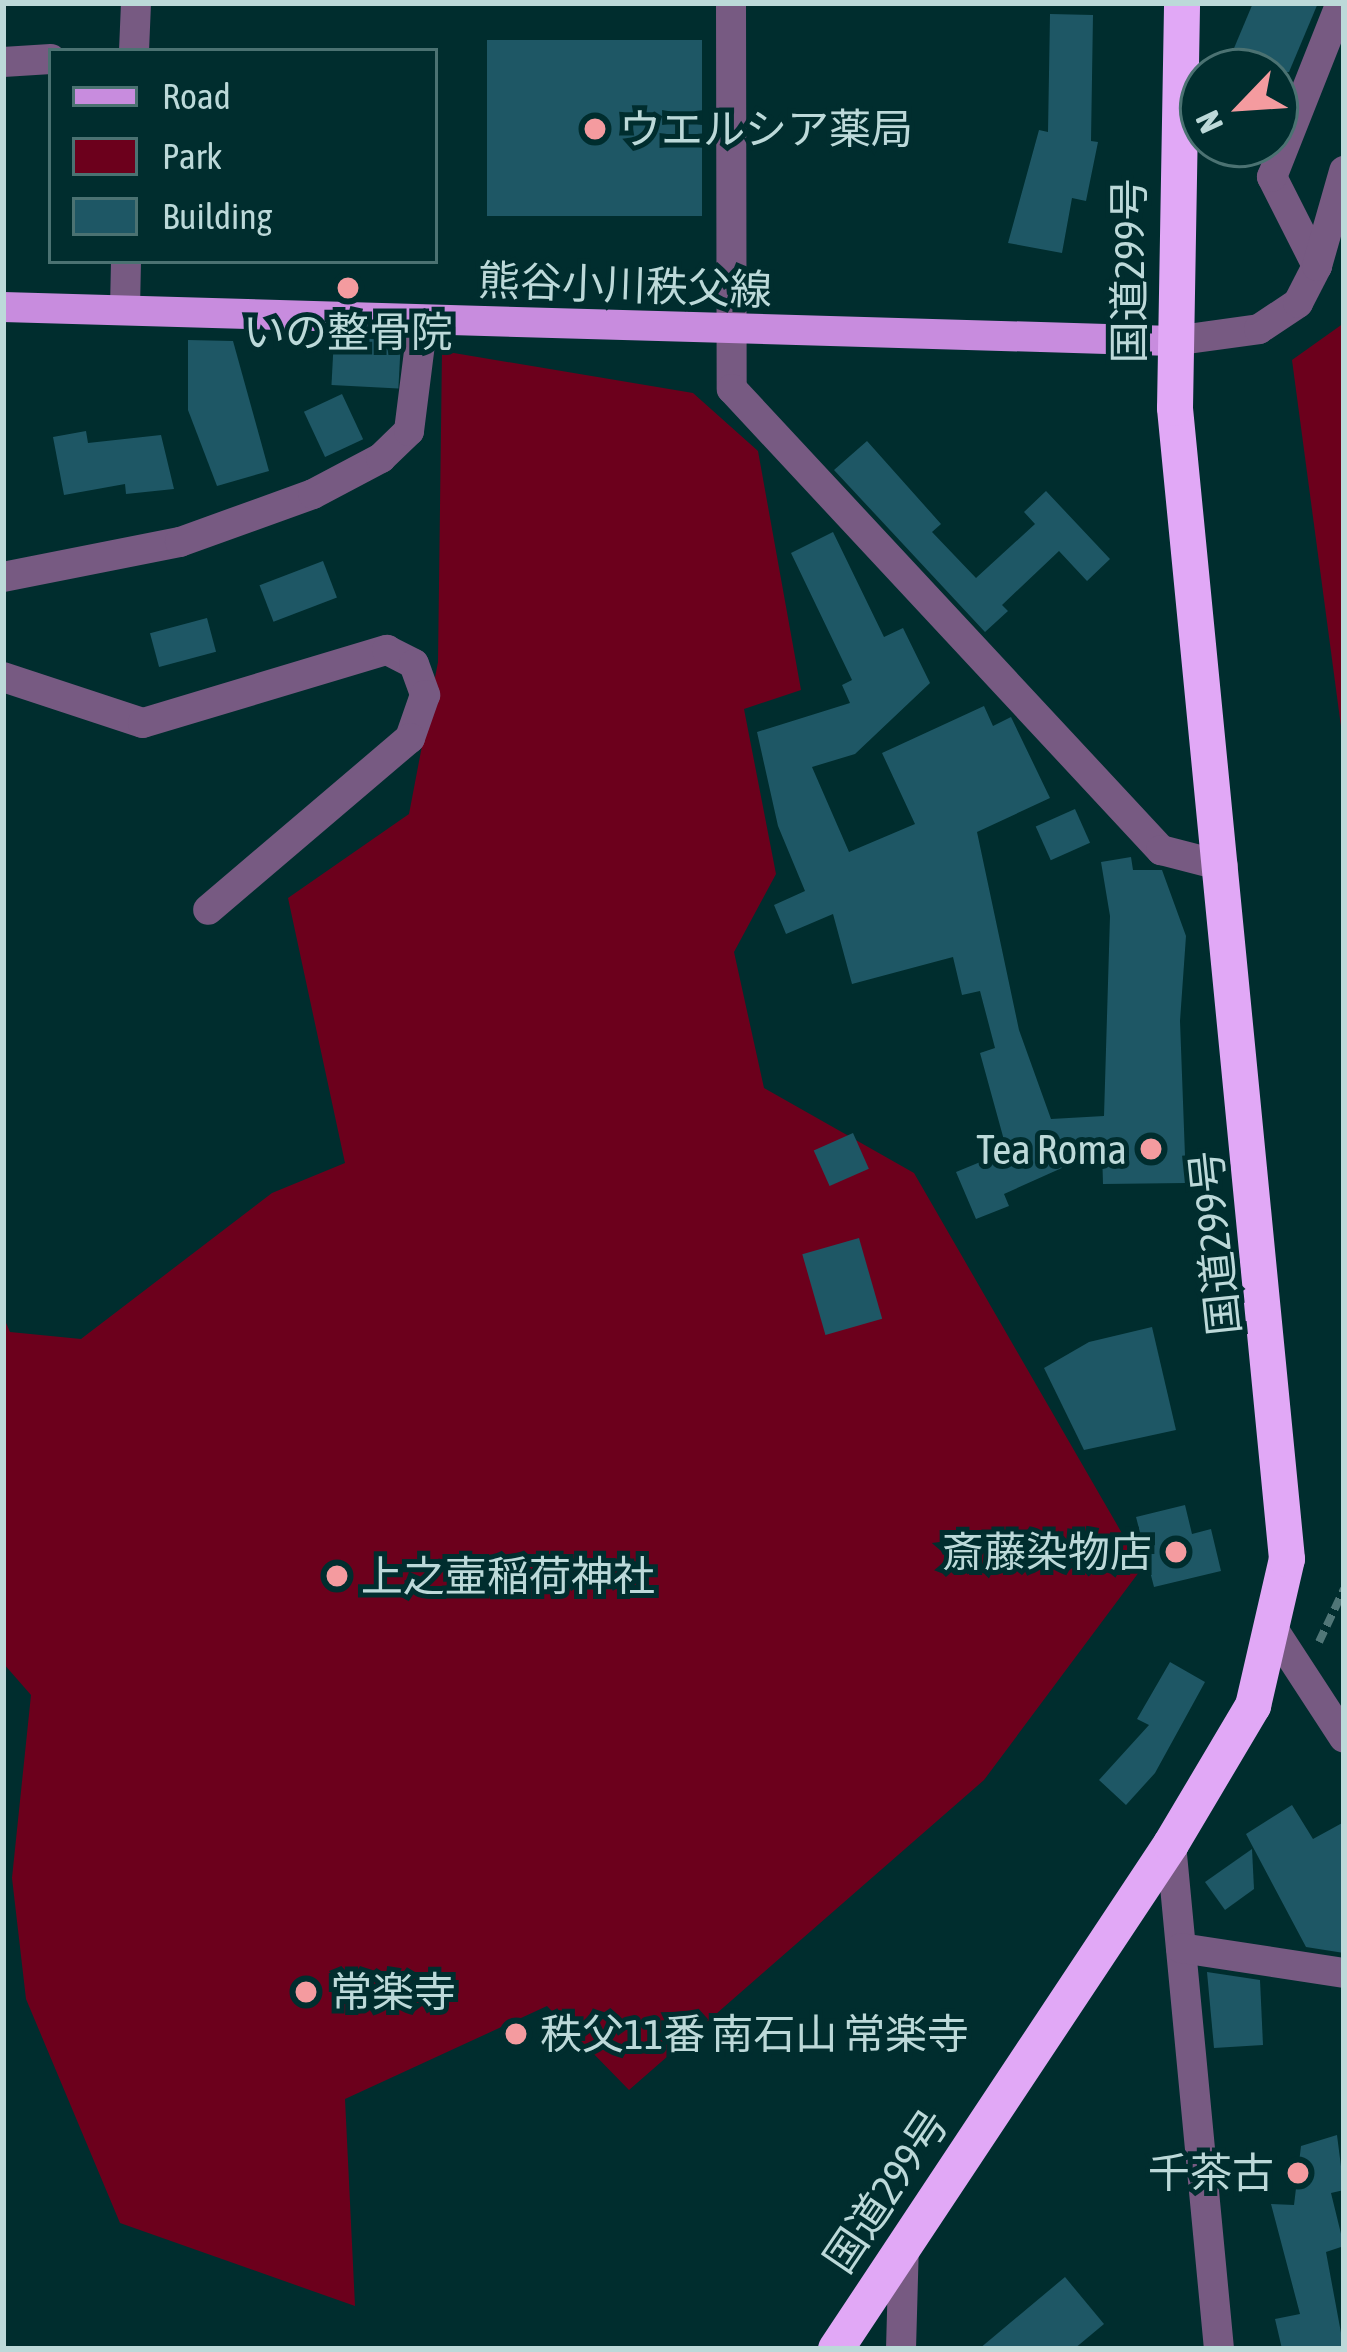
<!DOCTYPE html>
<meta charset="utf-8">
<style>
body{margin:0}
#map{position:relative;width:1347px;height:2352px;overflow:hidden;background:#002d2e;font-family:"Asap Condensed","Noto Sans JP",sans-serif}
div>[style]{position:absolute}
.green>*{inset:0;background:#6c001c}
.building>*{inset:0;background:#1e5765;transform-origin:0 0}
.path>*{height:8px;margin-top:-4px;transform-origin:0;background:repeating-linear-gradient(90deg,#507677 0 12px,transparent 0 18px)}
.minor>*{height:30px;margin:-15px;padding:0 15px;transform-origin:15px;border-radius:15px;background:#775a82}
.major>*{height:30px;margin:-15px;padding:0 15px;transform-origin:15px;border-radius:15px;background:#c88cde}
.highway>*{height:36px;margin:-18px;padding:0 18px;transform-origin:18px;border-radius:18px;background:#e1a8f6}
.dots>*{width:33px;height:33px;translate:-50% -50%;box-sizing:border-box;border:6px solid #002d2e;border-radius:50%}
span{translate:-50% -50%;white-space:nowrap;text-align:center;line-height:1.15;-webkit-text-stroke:10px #002d2e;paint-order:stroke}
.poi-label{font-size:42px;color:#bcd9d9}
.left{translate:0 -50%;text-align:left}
.right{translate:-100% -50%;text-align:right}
.street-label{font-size:42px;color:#bcd9d9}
.frame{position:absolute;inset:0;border:6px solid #bcd9d9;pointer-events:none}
.legend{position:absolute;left:48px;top:48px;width:390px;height:216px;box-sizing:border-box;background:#002d2e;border:3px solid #4b7272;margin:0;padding:15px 21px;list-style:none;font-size:36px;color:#bcd9d9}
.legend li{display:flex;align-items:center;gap:24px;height:60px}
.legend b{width:60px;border:3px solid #4b7272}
.north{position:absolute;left:1179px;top:48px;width:120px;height:120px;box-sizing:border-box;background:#002d2e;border:3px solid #4b7272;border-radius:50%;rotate:245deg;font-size:33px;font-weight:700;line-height:48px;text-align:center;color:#bcd9d9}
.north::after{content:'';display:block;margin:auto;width:42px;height:54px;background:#f49b9f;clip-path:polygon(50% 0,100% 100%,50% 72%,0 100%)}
</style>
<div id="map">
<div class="green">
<div style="clip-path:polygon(1344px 323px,1344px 749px,1292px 360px)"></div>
<div style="clip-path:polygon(442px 351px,693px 393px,758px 451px,801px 690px,744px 709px,776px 874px,734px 952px,764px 1088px,914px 1173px,1142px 1568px,984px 1780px,629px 2090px,547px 2006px,345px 2099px,355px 2306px,120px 2223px,26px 1999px,12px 1878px,31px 1695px,3px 1663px,3px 1316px,10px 1332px,81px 1339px,272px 1193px,345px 1163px,288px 898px,409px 814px,438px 662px)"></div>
</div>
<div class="building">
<div style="clip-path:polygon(1253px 3px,1318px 3px,1289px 72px,1224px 72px)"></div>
<div style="clip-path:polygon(1050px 14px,1093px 15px,1091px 141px,1098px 142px,1086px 201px,1072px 198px,1062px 253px,1008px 243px,1039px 130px,1048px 132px)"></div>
<div style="left:702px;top:40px;width:176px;height:215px;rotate:90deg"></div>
<div style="left:334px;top:337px;width:67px;height:48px;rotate:3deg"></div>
<div style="clip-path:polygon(188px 340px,233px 341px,269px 471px,217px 486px,188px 410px)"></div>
<div style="left:342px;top:394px;width:50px;height:42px;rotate:65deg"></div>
<div style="clip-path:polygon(86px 431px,88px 443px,161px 435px,174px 489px,126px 494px,125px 484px,64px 495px,53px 437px)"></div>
<div style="clip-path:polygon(867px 441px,941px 524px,932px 532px,976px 578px,1035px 524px,1024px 512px,1046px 491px,1110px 559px,1087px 581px,1059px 551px,1002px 605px,1008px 611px,985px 632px,834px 470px)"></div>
<div style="clip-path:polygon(833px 532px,884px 637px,903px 628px,930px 683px,855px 754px,812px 767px,849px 852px,915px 824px,882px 753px,984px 706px,993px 726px,1011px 717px,1050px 798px,977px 832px,1019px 1030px,1051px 1119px,1104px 1116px,1110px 916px,1101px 862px,1131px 857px,1133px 870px,1162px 870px,1186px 936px,1180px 1021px,1186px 1183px,1103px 1184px,1102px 1150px,1004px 1194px,1009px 1206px,976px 1219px,956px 1172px,1007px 1151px,980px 1053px,995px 1048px,980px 991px,962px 995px,953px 957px,852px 984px,833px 914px,786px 934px,774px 905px,805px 891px,778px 826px,757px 732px,850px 703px,842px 685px,852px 680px,791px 553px)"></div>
<div style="left:323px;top:561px;width:39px;height:68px;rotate:69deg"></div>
<div style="left:207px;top:618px;width:35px;height:59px;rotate:75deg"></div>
<div style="left:1075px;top:809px;width:37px;height:43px;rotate:66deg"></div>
<div style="left:853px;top:1133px;width:39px;height:43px;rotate:66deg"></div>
<div style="left:859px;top:1238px;width:84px;height:59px;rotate:74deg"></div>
<div style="clip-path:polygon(1152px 1327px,1176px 1430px,1084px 1450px,1044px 1368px,1089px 1342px)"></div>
<div style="clip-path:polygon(1185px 1505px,1192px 1534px,1211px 1529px,1221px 1571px,1154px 1587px,1136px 1517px)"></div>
<div style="clip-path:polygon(1170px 1662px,1205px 1682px,1155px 1773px,1126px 1805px,1099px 1780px,1149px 1725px,1137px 1719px)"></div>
<div style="clip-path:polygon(1292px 1805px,1313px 1839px,1344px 1822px,1344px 1953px,1306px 1947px,1246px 1834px)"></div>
<div style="clip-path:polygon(1252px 1849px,1254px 1889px,1225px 1910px,1205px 1882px)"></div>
<div style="clip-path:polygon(1207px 1972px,1260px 1980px,1263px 2045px,1214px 2048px)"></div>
<div style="clip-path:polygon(1337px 2135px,1344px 2190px,1331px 2193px,1344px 2246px,1326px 2252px,1344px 2349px,1282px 2349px,1275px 2319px,1300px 2314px,1271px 2204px,1294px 2205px,1301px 2146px)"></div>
<div style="clip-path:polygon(1065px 2277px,1104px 2324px,1074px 2349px,979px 2349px)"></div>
</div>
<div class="path">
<div style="left:1319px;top:1642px;width:59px;rotate:-64.7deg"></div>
</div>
<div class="minor">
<div style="left:731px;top:3px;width:386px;rotate:89.9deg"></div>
<div style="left:732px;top:389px;width:630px;rotate:47.06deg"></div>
<div style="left:1161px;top:850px;width:64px;rotate:14.5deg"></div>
<div style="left:134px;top:51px;width:48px;rotate:-87.6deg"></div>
<div style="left:3px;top:62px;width:48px;rotate:-3.6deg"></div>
<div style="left:1317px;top:266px;width:100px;rotate:-116.8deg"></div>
<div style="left:1272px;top:177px;width:187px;rotate:-68.4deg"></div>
<div style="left:125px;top:309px;width:48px;rotate:-88.8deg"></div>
<div style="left:1173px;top:341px;width:87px;rotate:-7.9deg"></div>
<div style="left:1259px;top:329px;width:47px;rotate:-33.7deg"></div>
<div style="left:1298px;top:303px;width:42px;rotate:-62.8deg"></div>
<div style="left:1317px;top:266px;width:99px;rotate:-74.1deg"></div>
<div style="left:3px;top:577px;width:180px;rotate:-11.2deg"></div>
<div style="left:180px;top:542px;width:141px;rotate:-19.8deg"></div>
<div style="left:313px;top:494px;width:77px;rotate:-27.9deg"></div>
<div style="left:381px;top:458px;width:39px;rotate:-44deg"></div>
<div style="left:409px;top:431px;width:112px;rotate:-82.8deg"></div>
<div style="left:3px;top:677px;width:147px;rotate:18.2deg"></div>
<div style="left:143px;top:723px;width:255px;rotate:-16.7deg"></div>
<div style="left:387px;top:650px;width:30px;rotate:27deg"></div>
<div style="left:414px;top:664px;width:33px;rotate:70deg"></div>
<div style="left:425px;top:695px;width:46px;rotate:109.2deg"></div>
<div style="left:410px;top:738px;width:265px;rotate:139.6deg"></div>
<div style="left:1275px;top:1632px;width:126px;rotate:56.9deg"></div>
<div style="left:1171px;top:1844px;width:507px;rotate:84.57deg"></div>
<div style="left:1181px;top:1948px;width:165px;rotate:8.7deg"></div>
<div style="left:901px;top:2349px;width:106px;rotate:-88.4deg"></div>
</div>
<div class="major">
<div style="left:3px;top:307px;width:1170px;rotate:1.66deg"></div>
</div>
<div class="highway">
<div style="left:836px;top:2349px;width:606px;rotate:-56.44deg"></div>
<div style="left:1171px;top:1844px;width:161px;rotate:-59.3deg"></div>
<div style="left:1253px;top:1706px;width:151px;rotate:-77deg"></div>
<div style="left:1287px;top:1559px;width:1156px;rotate:-95.56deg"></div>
<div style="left:1175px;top:408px;width:405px;rotate:-89deg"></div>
</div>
<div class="dots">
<div style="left:595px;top:129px;background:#f49b9f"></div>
<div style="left:348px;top:288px;background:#f49b9f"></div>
<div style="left:1151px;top:1149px;background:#f49b9f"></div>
<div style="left:1176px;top:1552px;background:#f49b9f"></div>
<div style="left:337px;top:1576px;background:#f49b9f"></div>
<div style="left:306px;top:1992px;background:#f49b9f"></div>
<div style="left:516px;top:2034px;background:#f49b9f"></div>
<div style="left:1298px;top:2173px;background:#f49b9f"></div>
</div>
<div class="poi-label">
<span class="left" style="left:619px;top:129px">ウエルシア薬局</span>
<span style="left:348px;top:332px">いの整骨院</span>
<span class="right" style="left:1127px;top:1149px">Tea Roma</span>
<span class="right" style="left:1152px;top:1552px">斎藤染物店</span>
<span class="left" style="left:361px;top:1576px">上之壷稲荷神社</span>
<span class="left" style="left:330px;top:1992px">常楽寺</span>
<span class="left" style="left:540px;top:2034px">秩父11番 南石山 常楽寺</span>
<span class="right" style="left:1274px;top:2173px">千茶古</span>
</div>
<div class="street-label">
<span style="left:1129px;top:271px;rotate:-90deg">国道299号</span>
<span style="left:625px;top:285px;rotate:2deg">熊谷小川秩父線</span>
<span style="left:1215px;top:1243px;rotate:-96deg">国道299号</span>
<span style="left:886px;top:2191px;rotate:-56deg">国道299号</span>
</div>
<div class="frame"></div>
<ul class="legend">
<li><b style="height:15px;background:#c88cde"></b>Road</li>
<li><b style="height:33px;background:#6c001c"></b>Park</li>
<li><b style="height:33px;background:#1e5765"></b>Building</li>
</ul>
<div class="north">N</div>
</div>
